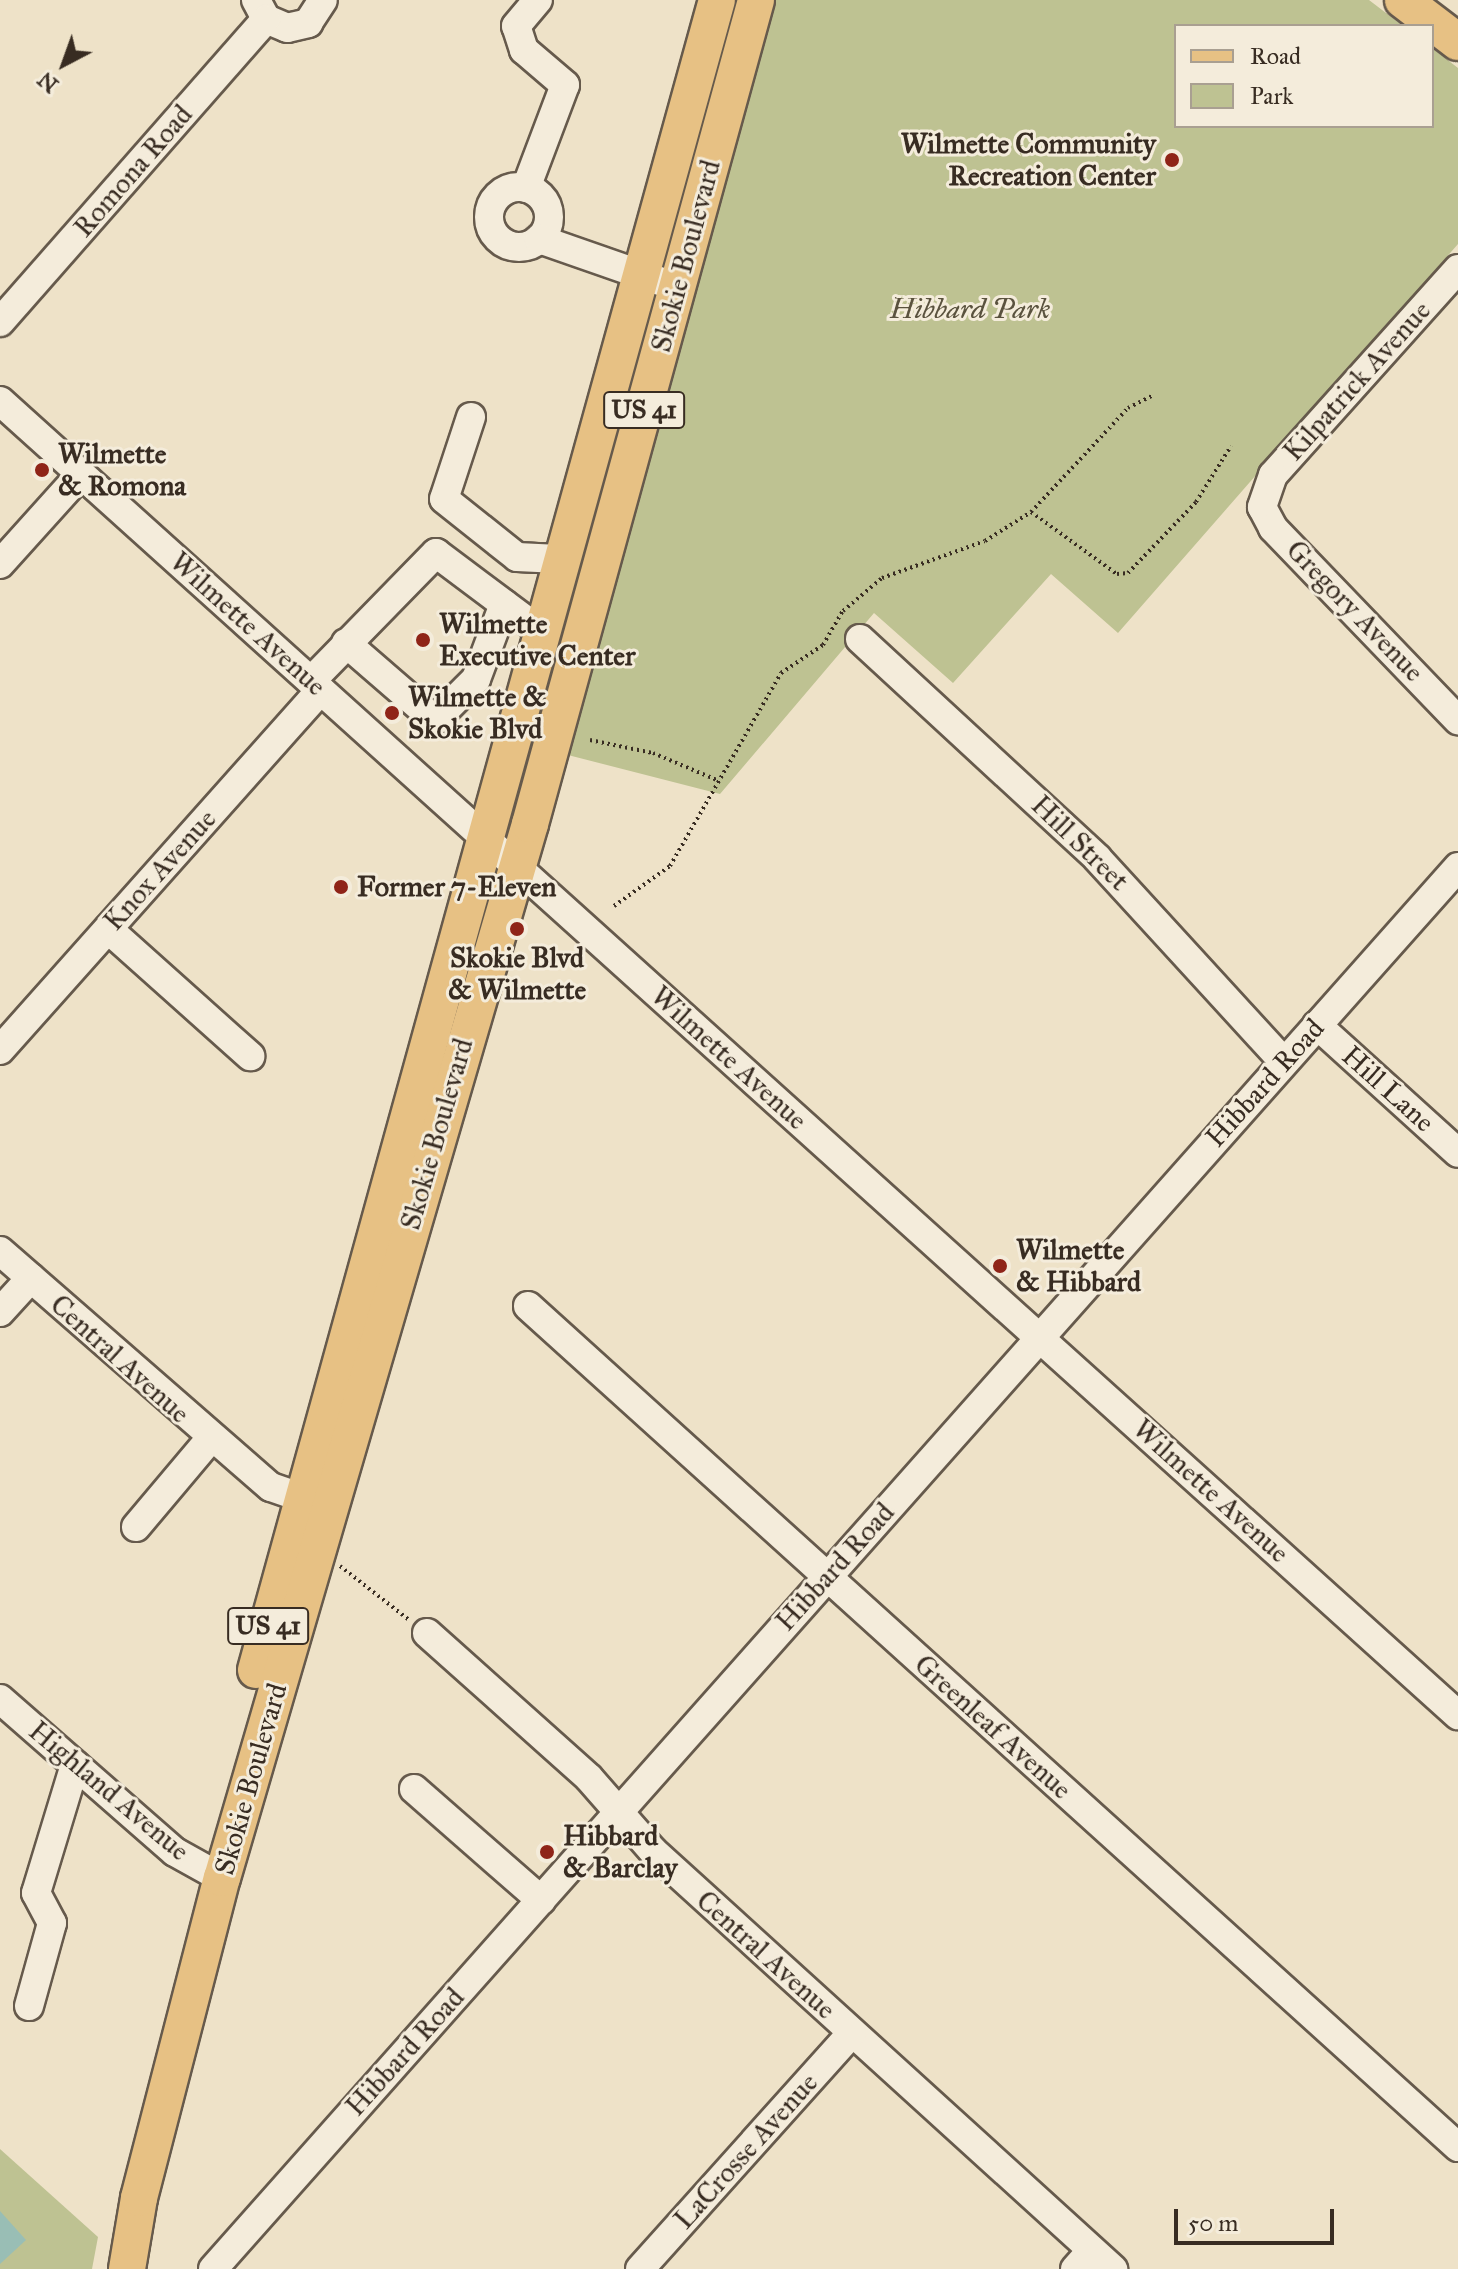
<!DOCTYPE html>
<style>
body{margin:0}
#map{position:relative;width:1458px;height:2269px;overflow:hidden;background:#eee2c8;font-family:"IM FELL Great Primer",serif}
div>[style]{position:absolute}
.green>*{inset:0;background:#bec292}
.water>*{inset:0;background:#99beb5}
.path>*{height:4px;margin-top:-2px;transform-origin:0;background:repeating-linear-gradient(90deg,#382c22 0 2px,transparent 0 6px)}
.roads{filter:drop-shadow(2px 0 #665a4c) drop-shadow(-2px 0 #665a4c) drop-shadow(0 2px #665a4c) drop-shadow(0 -2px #665a4c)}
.minor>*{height:28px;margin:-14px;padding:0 14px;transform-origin:14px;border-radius:14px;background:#f4ecdb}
.minor>.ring{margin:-14px;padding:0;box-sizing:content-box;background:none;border:28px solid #f4ecdb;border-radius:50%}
.major>*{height:36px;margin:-18px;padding:0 18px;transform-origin:18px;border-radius:18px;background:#e7c184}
.dots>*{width:22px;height:22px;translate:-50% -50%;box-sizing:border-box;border:4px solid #f4ecdb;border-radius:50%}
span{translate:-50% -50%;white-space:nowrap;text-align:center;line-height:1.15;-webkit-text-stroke:6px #f4ecdb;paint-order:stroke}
.shield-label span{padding:2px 6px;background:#f4ecdb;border:2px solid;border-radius:6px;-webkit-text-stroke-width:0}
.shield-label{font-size:26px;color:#382c22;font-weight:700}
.poi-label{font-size:28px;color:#382c22;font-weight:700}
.right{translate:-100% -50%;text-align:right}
.left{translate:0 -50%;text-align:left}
.street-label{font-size:28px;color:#382c22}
.park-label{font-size:28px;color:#5a523e;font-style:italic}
.legend{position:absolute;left:1174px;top:24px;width:260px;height:104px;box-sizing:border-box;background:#f4ecdb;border:2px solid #a99f91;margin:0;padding:10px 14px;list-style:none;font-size:24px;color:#382c22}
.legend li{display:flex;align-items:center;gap:16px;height:40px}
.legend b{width:40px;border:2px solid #a99f91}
.north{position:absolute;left:24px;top:24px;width:80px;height:80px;-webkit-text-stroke:6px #f4ecdb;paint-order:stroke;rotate:221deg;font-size:22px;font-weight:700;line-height:32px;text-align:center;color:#382c22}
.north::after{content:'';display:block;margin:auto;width:28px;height:36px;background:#382c22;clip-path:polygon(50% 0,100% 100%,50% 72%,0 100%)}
.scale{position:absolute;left:1174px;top:2209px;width:160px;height:36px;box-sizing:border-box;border:4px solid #382c22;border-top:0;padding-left:10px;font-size:24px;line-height:28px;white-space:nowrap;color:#382c22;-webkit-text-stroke:6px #f4ecdb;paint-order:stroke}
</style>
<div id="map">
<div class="green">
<div style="clip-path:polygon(770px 0,1369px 0,1403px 26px,1176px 26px,1176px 126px,1432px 126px,1432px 48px,1458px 68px,1458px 244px,1118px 633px,1051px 574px,953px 683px,874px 613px,720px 794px,564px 754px)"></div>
<div style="clip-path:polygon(0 2149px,98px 2237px,92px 2269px,0 2269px)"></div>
</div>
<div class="water">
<div style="clip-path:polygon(0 2211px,26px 2240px,0 2264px)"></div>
</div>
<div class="path">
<div style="left:1031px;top:512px;width:106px;rotate:35.8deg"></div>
<div style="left:1117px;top:574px;width:11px;rotate:-5deg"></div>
<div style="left:1128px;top:573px;width:98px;rotate:-46.2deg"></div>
<div style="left:1196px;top:502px;width:66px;rotate:-58deg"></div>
<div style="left:590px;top:740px;width:64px;rotate:11.7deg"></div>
<div style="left:653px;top:753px;width:69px;rotate:22.9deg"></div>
<div style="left:614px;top:906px;width:69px;rotate:-35.5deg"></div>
<div style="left:670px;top:866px;width:223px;rotate:-60.1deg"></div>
<div style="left:781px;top:673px;width:50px;rotate:-33.7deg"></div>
<div style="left:823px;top:645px;width:39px;rotate:-60deg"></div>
<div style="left:843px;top:611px;width:51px;rotate:-40.2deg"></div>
<div style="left:882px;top:578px;width:109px;rotate:-19.8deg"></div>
<div style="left:985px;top:541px;width:54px;rotate:-32.2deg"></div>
<div style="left:1031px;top:512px;width:142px;rotate:-47deg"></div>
<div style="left:1128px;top:408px;width:27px;rotate:-27deg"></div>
<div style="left:340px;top:1566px;width:88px;rotate:38deg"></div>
</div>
<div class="roads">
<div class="minor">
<div style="left:256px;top:0;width:21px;rotate:62deg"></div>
<div style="left:266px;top:19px;width:23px;rotate:23deg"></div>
<div style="left:287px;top:28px;width:22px;rotate:-13deg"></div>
<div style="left:308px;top:23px;width:27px;rotate:-57deg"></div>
<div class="ring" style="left:489px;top:187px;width:32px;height:32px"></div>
<div style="left:526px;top:188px;width:110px;rotate:-69.3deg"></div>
<div style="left:565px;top:85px;width:54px;rotate:-139.5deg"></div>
<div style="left:524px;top:50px;width:25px;rotate:-108deg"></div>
<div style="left:516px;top:26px;width:34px;rotate:-50deg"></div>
<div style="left:539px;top:239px;width:146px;rotate:19.2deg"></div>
<div style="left:1458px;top:269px;width:277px;rotate:131.9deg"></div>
<div style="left:1273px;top:475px;width:34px;rotate:109deg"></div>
<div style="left:1262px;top:507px;width:24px;rotate:62deg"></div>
<div style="left:1273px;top:528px;width:267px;rotate:46.1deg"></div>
<div style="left:0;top:322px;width:403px;rotate:-48.7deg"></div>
<div style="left:0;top:401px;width:1963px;rotate:42.03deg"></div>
<div style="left:471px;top:417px;width:86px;rotate:108.2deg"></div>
<div style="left:444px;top:499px;width:93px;rotate:38.5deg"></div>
<div style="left:517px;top:557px;width:42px;rotate:2.7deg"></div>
<div style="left:0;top:564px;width:121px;rotate:-48deg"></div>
<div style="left:860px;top:639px;width:323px;rotate:42.7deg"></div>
<div style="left:1097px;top:858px;width:277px;rotate:47.5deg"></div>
<div style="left:346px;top:643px;width:118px;rotate:40.9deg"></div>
<div style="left:435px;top:720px;width:58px;rotate:-45deg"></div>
<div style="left:476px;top:679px;width:80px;rotate:-69.5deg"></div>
<div style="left:311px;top:681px;width:179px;rotate:-45.7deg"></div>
<div style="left:436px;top:553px;width:129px;rotate:36.8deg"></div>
<div style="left:108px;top:929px;width:191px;rotate:41.8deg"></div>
<div style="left:1317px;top:1025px;width:190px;rotate:42.2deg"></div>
<div style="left:0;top:1050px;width:482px;rotate:-48.3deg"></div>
<div style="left:0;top:1251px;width:359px;rotate:41.1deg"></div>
<div style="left:271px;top:1487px;width:55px;rotate:19.1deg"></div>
<div style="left:528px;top:1306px;width:1254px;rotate:42.12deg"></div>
<div style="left:0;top:1312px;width:46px;rotate:-47.6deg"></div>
<div style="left:136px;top:1527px;width:115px;rotate:-49.9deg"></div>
<div style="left:427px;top:1633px;width:217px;rotate:41.8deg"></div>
<div style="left:589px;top:1778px;width:97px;rotate:48.8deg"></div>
<div style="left:653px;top:1851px;width:622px;rotate:42.26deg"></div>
<div style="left:0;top:1699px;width:232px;rotate:41.2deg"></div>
<div style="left:175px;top:1852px;width:54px;rotate:29deg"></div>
<div style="left:414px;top:1789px;width:169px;rotate:41.2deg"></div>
<div style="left:29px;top:2006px;width:86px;rotate:-74.5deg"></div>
<div style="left:52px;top:1923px;width:34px;rotate:-118deg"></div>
<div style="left:36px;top:1893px;width:134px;rotate:-73.1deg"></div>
<div style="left:213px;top:2269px;width:1875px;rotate:-48.39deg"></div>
<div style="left:640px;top:2269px;width:317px;rotate:-48.1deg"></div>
<div style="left:1075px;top:2269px;width:25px;rotate:-48deg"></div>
</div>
<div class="major">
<div style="left:1403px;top:0;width:69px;rotate:37.4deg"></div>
<div style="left:256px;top:1670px;width:1732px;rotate:-74.57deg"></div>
<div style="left:127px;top:2269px;width:72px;rotate:-80.4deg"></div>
<div style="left:139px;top:2198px;width:331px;rotate:-75.5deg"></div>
<div style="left:222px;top:1878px;width:1098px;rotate:-73.71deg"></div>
<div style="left:530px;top:824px;width:854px;rotate:-74.66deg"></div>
</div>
</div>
<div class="dots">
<div style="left:1172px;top:160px;background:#8f2418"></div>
<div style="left:42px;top:470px;background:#8f2418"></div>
<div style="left:423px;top:640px;background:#8f2418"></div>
<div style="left:392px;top:713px;background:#8f2418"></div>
<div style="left:341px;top:887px;background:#8f2418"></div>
<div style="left:517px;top:929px;background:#8f2418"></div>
<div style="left:1000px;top:1266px;background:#8f2418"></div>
<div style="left:547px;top:1852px;background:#8f2418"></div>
</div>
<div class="shield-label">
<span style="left:644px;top:410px">US 41</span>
<span style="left:268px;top:1626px">US 41</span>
</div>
<div class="poi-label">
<span class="right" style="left:1156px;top:160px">Wilmette Community<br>Recreation Center</span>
<span class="left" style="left:58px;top:470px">Wilmette<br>&amp; Romona</span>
<span class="left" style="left:439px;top:640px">Wilmette<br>Executive Center</span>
<span class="left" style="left:408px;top:713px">Wilmette &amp;<br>Skokie Blvd</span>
<span class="left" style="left:357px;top:887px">Former 7-Eleven</span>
<span style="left:517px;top:974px">Skokie Blvd<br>&amp; Wilmette</span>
<span class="left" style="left:1016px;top:1266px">Wilmette<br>&amp; Hibbard</span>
<span class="left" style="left:563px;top:1852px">Hibbard<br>&amp; Barclay</span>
</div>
<div class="street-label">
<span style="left:133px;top:171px;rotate:-49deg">Romona Road</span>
<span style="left:686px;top:256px;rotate:-75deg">Skokie Boulevard</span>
<span style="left:1357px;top:381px;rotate:-48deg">Kilpatrick Avenue</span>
<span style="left:1355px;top:611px;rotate:46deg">Gregory Avenue</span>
<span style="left:248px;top:624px;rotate:42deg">Wilmette Avenue</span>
<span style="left:1080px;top:843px;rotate:44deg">Hill Street</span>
<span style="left:160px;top:870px;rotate:-48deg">Knox Avenue</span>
<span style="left:729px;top:1058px;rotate:42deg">Wilmette Avenue</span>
<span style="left:1265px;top:1083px;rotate:-48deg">Hibbard Road</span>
<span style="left:1388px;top:1089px;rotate:42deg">Hill Lane</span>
<span style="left:437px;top:1134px;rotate:-74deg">Skokie Boulevard</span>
<span style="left:120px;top:1359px;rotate:42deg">Central Avenue</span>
<span style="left:1211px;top:1491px;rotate:42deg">Wilmette Avenue</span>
<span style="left:835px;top:1567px;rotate:-48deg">Hibbard Road</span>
<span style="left:993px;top:1727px;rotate:42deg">Greenleaf Avenue</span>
<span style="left:251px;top:1779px;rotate:-74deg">Skokie Boulevard</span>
<span style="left:109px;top:1791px;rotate:40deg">Highland Avenue</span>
<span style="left:766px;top:1955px;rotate:42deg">Central Avenue</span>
<span style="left:405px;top:2052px;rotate:-48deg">Hibbard Road</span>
<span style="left:746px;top:2151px;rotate:-48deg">LaCrosse Avenue</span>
</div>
<div class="park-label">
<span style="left:970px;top:309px">Hibbard Park</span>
</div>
<ul class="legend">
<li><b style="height:10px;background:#e7c184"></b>Road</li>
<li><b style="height:22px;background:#bec292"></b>Park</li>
</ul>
<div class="north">N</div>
<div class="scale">50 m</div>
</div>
